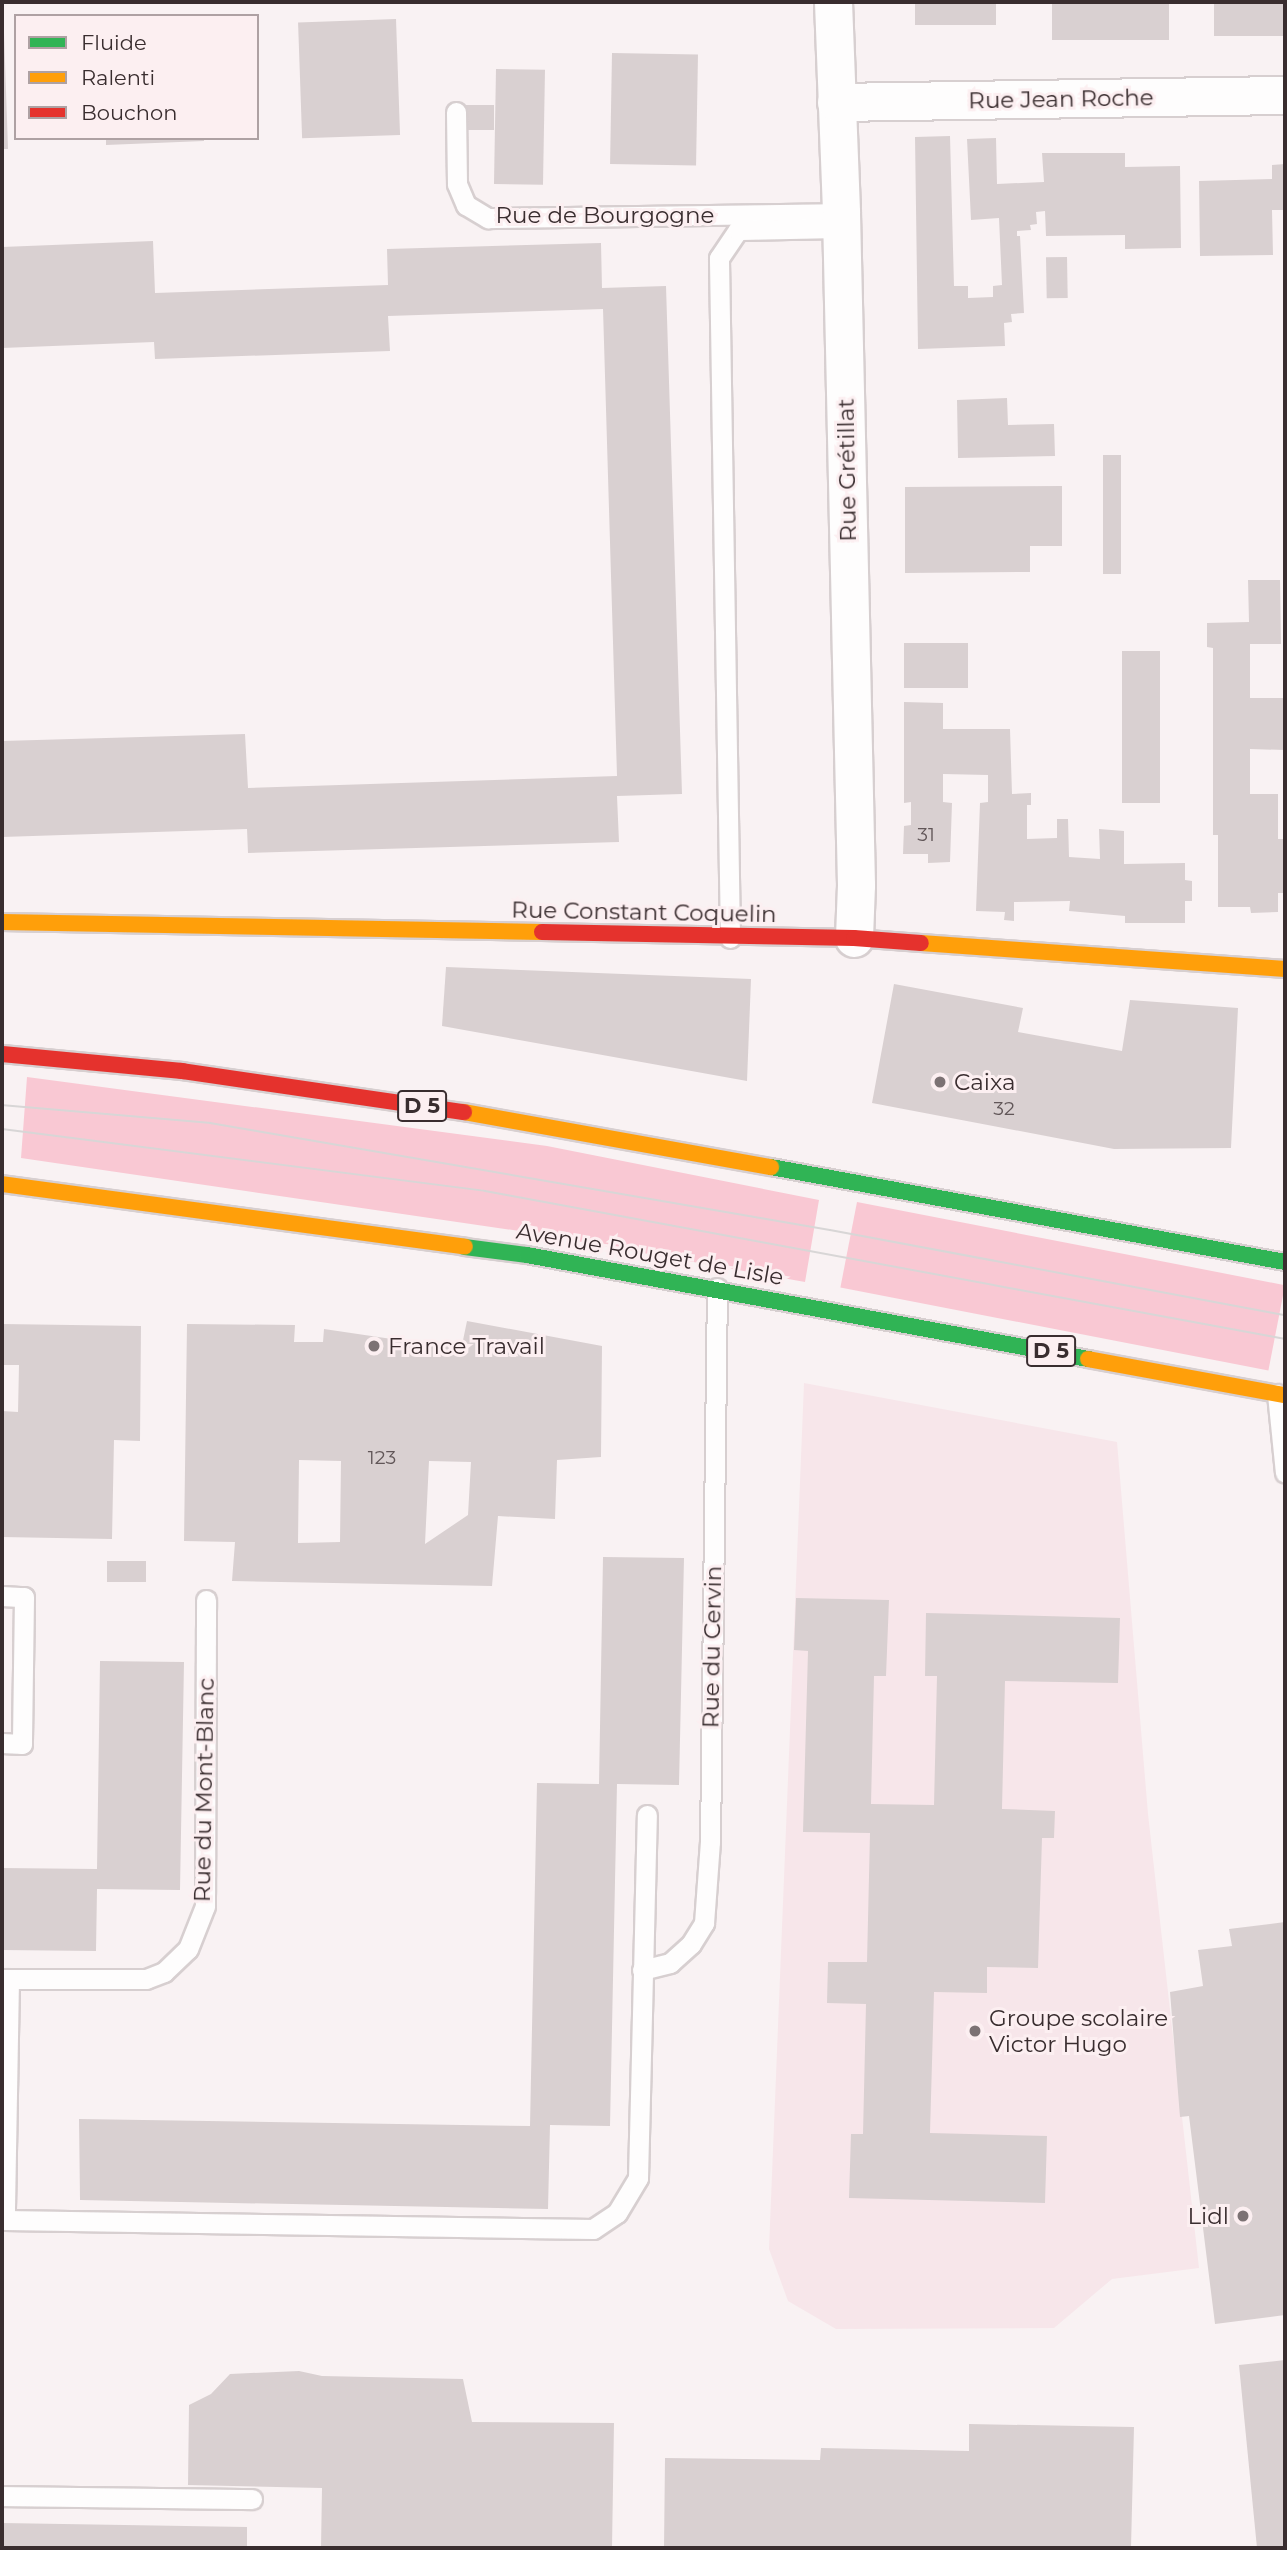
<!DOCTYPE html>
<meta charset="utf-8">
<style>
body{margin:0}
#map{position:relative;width:1287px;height:2550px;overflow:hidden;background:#f9f2f3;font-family:Montserrat,sans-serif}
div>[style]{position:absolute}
.built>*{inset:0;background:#f7e6ea}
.green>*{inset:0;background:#f9c8d3;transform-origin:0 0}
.building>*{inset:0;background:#d9d0d1;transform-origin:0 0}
.roads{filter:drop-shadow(2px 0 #d7cfd0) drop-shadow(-2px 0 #d7cfd0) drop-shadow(0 2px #d7cfd0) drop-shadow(0 -2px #d7cfd0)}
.lane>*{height:19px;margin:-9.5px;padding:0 9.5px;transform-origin:9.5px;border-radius:9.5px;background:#fefdfd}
.street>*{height:37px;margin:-18.5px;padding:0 18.5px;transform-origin:18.5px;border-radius:18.5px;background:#fefdfd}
.fast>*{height:16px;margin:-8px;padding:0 8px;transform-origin:8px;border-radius:8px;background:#30b455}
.slow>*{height:16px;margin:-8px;padding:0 8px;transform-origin:8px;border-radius:8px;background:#ff9f0a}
.jam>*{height:16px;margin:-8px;padding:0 8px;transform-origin:8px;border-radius:8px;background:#e5322d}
.tram>*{height:2px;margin:-1px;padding:0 1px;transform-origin:1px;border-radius:1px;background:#d8d6d6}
.dots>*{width:19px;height:19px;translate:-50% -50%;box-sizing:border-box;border:4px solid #fceff1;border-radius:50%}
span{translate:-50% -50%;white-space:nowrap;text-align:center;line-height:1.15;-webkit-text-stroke:6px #fceff1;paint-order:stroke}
.number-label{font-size:19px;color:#615658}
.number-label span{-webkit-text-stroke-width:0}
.shield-label span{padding:2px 5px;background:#fceff1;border:2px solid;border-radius:5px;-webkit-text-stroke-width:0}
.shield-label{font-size:21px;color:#392d2f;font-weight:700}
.street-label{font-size:23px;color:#392d2f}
.poi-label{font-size:23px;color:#392d2f}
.left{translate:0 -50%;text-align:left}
.right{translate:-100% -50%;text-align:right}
.frame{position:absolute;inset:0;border:4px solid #392d2f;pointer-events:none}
.legend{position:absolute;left:14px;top:14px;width:245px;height:126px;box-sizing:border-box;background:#fceff1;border:2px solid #aea1a3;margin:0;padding:9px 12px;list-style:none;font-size:21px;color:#392d2f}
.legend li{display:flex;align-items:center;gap:14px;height:35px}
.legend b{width:35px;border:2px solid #aea1a3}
</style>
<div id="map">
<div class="built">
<div style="clip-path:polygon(804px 1383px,1117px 1442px,1148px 1814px,1199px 2268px,1112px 2279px,1054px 2328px,836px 2329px,788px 2301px,769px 2249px)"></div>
</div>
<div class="green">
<div style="clip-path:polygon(27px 1077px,547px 1146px,819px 1200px,805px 1282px,526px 1232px,21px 1158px)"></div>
<div style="left:857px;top:1202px;width:436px;height:87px;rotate:11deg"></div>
</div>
<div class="building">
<div style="left:915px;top:2px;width:81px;height:23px"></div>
<div style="left:1052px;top:2px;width:117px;height:38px"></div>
<div style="left:1214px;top:2px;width:71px;height:34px"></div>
<div style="left:396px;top:19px;width:116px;height:98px;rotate:88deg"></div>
<div style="clip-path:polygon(2px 33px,4px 33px,8px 149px,2px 149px)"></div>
<div style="left:612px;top:53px;width:86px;height:111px;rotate:1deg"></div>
<div style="left:496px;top:69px;width:49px;height:115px;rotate:1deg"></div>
<div style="left:460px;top:105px;width:34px;height:25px"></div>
<div style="clip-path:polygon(950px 136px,954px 286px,968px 286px,968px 298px,993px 297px,993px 286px,1002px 285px,999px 218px,971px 220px,967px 139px,996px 138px,997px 184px,1044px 182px,1042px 153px,1125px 153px,1125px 167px,1180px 166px,1181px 248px,1125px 249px,1125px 235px,1046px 236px,1045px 211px,1036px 212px,1037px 224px,1030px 225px,1031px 230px,1017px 231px,1017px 236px,1020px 236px,1024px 313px,1011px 314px,1012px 322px,1004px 323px,1005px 346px,918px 349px,915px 137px)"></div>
<div style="clip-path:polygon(106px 138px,204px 138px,204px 141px,106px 145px)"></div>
<div style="clip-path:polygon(1285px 164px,1285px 210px,1272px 210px,1273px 255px,1200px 256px,1199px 181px,1272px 179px,1272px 165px)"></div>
<div style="clip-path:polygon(153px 241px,155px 293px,388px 285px,387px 249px,601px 243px,602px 288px,666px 286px,682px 794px,617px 796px,619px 842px,248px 853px,247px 829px,2px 837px,2px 741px,245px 734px,248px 788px,617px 776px,603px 309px,388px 316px,390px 351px,155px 359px,154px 342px,2px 348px,2px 247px)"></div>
<div style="left:1067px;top:257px;width:41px;height:21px;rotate:89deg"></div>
<div style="clip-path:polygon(1007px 398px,1008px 425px,1054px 424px,1055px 456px,958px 458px,957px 400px)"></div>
<div style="left:1103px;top:455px;width:18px;height:119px"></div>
<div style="clip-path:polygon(1062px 486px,1062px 546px,1030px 546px,1030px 572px,905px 573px,905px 487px)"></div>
<div style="clip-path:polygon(1248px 580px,1280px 580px,1281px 644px,1250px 644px,1250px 698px,1285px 698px,1285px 750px,1250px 749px,1250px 794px,1278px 794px,1278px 839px,1285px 839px,1285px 893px,1278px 893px,1278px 912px,1251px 913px,1250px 907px,1218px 907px,1218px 835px,1213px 835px,1213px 648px,1207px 647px,1207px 623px,1249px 622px)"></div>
<div style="left:968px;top:643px;width:45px;height:64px;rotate:90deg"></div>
<div style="left:1122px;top:651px;width:38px;height:152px"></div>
<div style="clip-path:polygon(904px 702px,943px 703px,943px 729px,1010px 729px,1012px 794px,1031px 793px,1031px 805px,1027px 805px,1027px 839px,1057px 838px,1057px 819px,1068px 819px,1069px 857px,1100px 859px,1099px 829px,1124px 831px,1124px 864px,1185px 863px,1185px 880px,1192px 881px,1192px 901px,1185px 901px,1185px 923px,1125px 923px,1125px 916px,1069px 911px,1070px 901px,1014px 902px,1014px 921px,1004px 920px,1005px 912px,976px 911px,980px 803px,988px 802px,988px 775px,943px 774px,943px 802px,952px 803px,950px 862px,928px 863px,928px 854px,903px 854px,904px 826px,911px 825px,911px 802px,904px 803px)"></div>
<div style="clip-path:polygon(446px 967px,751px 979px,747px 1081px,442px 1026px)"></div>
<div style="clip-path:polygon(894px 984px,1023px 1008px,1018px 1032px,1122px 1051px,1130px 1000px,1238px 1008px,1231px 1148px,1114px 1149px,872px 1103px)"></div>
<div style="clip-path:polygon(evenodd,467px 1321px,602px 1346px,601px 1457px,557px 1460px,555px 1519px,498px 1516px,492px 1586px,232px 1581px,235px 1542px,184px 1541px,187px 1324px,295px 1325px,294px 1342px,323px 1342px,324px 1329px,412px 1342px,462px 1345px,467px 1321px,299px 1460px,341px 1461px,340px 1542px,298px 1543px,299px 1460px,467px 1321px,429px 1461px,471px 1462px,468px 1515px,425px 1544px,429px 1461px)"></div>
<div style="clip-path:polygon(2px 1324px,141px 1326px,140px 1441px,114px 1440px,112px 1539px,2px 1537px,2px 1411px,18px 1412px,19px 1365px,2px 1365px)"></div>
<div style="clip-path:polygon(603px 1557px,684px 1558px,679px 1785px,617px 1784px,610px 2126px,550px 2125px,548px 2209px,80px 2200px,79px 2119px,530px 2126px,537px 1783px,599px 1784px)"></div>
<div style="left:107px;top:1561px;width:39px;height:21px"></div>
<div style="clip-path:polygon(796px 1598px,889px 1600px,886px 1676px,874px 1676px,871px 1804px,934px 1805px,937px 1676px,925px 1676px,926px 1613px,1120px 1618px,1118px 1683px,1005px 1681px,1002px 1809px,1055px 1811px,1054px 1838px,1042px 1838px,1038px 1968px,987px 1967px,987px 1993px,934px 1992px,930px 2133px,1047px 2136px,1045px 2203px,849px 2198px,851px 2134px,863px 2134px,866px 2004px,827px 2003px,828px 1962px,867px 1962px,870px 1833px,803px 1832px,808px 1651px,794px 1650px)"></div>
<div style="clip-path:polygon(100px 1661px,184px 1662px,180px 1890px,97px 1889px,96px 1951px,2px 1950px,2px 1868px,97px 1869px)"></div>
<div style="clip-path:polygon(1285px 1922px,1285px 2315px,1215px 2324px,1189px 2116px,1180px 2117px,1170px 1992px,1203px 1986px,1198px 1950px,1232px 1946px,1229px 1929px)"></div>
<div style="clip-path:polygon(1285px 2360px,1285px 2548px,1257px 2548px,1239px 2365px)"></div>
<div style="clip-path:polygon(299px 2371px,322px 2376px,463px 2379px,472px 2422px,614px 2423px,612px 2548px,321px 2548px,322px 2488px,188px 2485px,189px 2405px,211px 2394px,230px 2374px)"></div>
<div style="clip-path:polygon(969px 2424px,1134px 2427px,1131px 2548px,664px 2548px,665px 2458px,820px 2460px,821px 2448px,969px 2451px)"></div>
<div style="clip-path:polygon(2px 2523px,247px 2527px,247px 2548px,2px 2548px)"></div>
</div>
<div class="roads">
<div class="lane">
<div style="left:456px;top:112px;width:72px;rotate:89.2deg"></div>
<div style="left:457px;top:184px;width:23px;rotate:67deg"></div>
<div style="left:466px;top:205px;width:26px;rotate:31deg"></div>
<div style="left:488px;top:218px;width:353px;rotate:-0.8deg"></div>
<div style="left:730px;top:938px;width:680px;rotate:-90.93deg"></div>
<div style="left:719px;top:258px;width:34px;rotate:-56deg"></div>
<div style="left:738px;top:230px;width:103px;rotate:-1.1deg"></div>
<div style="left:1277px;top:1394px;width:79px;rotate:84.2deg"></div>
<div style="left:2px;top:1596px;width:22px;rotate:3deg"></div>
<div style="left:24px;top:1597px;width:147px;rotate:90.8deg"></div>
<div style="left:22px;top:1744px;width:20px;rotate:-177deg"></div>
<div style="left:642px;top:1970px;width:29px;rotate:-14deg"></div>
<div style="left:670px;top:1963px;width:28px;rotate:-42deg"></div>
<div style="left:691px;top:1944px;width:25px;rotate:-58deg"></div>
<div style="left:704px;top:1923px;width:81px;rotate:-85.8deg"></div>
<div style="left:710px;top:1842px;width:554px;rotate:-89.28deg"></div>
<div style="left:2px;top:1979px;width:144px"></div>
<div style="left:146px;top:1979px;width:19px;rotate:-21deg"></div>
<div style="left:164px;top:1972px;width:33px;rotate:-44deg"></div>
<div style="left:188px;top:1949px;width:46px;rotate:-68.4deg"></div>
<div style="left:205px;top:1906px;width:306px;rotate:-89.8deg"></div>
<div style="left:9px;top:1979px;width:241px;rotate:91deg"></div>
<div style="left:5px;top:2220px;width:588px;rotate:0.88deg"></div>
<div style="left:593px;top:2229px;width:29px;rotate:-34deg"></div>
<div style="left:617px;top:2213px;width:41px;rotate:-59deg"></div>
<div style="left:638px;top:2178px;width:363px;rotate:-88.6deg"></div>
<div style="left:2px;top:2496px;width:250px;rotate:0.7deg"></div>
</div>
<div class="street">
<div style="left:833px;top:2px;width:211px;rotate:87.8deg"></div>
<div style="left:841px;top:213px;width:672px;rotate:88.72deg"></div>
<div style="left:856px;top:885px;width:53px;rotate:92.2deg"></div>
<div style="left:836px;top:102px;width:449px;rotate:-0.9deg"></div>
</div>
<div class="fast">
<div style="left:771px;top:1167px;width:523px;rotate:10.47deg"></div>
<div style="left:465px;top:1247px;width:63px;rotate:7.4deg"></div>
<div style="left:527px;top:1255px;width:571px;rotate:10.5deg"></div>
</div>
<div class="slow">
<div style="left:2px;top:922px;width:540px;rotate:1.06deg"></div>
<div style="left:921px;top:943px;width:365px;rotate:4.1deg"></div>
<div style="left:464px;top:1112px;width:312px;rotate:10.2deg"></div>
<div style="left:2px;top:1184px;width:467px;rotate:7.7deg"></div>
<div style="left:1088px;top:1359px;width:200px;rotate:10.4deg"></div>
</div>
<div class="jam">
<div style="left:542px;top:932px;width:312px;rotate:1.1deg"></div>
<div style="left:854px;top:938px;width:67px;rotate:4.3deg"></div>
<div style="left:2px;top:1054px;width:181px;rotate:5.4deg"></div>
<div style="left:182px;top:1071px;width:285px;rotate:8.3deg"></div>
</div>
</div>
<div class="tram">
<div style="left:2px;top:1105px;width:209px;rotate:4.9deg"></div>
<div style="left:210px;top:1123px;width:629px;rotate:9.79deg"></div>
<div style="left:830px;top:1230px;width:463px;rotate:10.6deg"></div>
<div style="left:2px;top:1129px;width:487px;rotate:7.3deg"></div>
<div style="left:485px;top:1191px;width:814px;rotate:10.48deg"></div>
</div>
<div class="dots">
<div style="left:940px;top:1082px;background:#7c7274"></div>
<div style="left:374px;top:1346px;background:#7c7274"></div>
<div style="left:975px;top:2031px;background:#7c7274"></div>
<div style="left:1243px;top:2216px;background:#7c7274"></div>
</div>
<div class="number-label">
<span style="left:926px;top:835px">31</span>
<span style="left:1004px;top:1109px">32</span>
<span style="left:382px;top:1458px">123</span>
</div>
<div class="shield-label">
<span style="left:422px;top:1106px">D 5</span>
<span style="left:1051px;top:1351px">D 5</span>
</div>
<div class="street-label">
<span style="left:1061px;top:99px;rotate:-1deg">Rue Jean Roche</span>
<span style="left:605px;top:215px">Rue de Bourgogne</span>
<span style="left:847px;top:470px;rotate:-91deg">Rue Grétillat</span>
<span style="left:644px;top:912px;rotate:1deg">Rue Constant Coquelin</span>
<span style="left:650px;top:1254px;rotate:10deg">Avenue Rouget de Lisle</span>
<span style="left:712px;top:1647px;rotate:-89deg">Rue du Cervin</span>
<span style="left:204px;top:1790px;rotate:-89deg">Rue du Mont-Blanc</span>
</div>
<div class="poi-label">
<span class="left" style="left:954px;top:1082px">Caixa</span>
<span class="left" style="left:388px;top:1346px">France Travail</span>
<span class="left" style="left:989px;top:2031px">Groupe scolaire<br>Victor Hugo</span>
<span class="right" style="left:1229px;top:2216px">Lidl</span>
</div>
<div class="frame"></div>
<ul class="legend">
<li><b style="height:9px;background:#30b455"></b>Fluide</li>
<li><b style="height:9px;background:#ff9f0a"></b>Ralenti</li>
<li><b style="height:9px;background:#e5322d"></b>Bouchon</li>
</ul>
</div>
